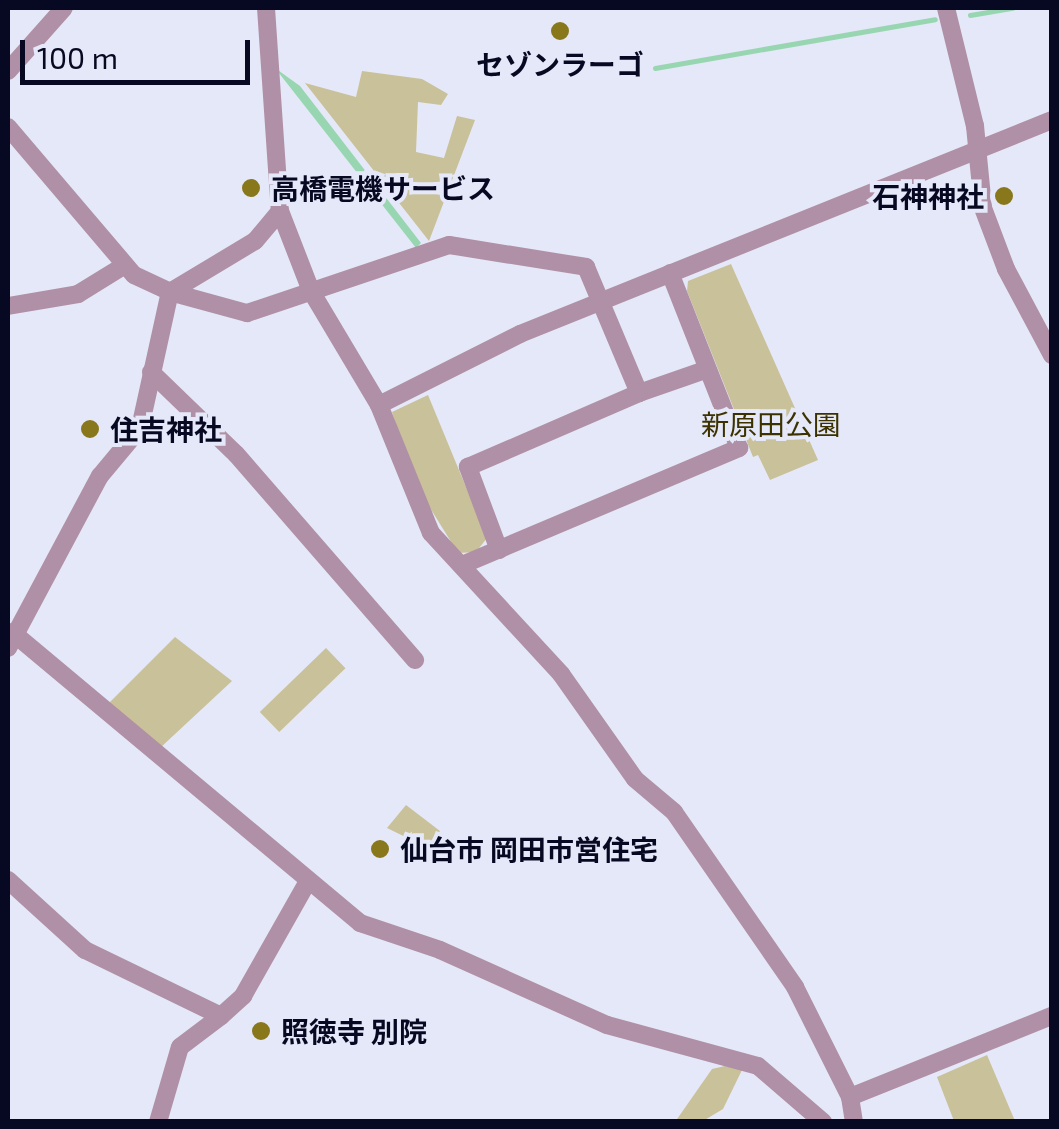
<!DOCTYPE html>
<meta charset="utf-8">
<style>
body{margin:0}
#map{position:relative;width:1059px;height:1129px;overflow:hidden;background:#e5e8f8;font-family:"Exo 2","Noto Sans JP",sans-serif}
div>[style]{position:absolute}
.green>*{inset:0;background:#c9c199;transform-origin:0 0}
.water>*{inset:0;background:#98d6b1}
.stream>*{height:5px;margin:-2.5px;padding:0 2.5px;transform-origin:2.5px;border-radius:2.5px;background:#98d6b1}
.minor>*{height:18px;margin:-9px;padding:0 9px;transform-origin:9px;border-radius:9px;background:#b090a6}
.dots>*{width:28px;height:28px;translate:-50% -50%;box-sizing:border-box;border:5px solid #e5e8f8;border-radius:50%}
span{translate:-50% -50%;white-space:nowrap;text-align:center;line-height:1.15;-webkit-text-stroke:8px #e5e8f8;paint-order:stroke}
.poi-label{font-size:28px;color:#070822;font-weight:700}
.left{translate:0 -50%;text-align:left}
.right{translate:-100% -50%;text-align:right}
.park-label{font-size:28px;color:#3b3200}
.frame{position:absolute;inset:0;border:10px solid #070822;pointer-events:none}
.scale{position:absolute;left:20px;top:40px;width:230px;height:45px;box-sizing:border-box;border:5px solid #070822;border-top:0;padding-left:12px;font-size:30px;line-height:35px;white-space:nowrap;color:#070822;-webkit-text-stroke:8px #e5e8f8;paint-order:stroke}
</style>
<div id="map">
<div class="green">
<div style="clip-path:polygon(362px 71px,422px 79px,448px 94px,441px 105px,418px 102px,416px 152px,444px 158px,457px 116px,475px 120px,429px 241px,305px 83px,356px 97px)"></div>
<div style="clip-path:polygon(731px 264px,818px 460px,770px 480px,758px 455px,753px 457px,687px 291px,688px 281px)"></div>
<div style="clip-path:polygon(428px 395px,487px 538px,476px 552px,458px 553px,414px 482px,392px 412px)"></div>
<div style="clip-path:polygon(175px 637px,232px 681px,160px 748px,106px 706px)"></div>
<div style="left:326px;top:648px;width:28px;height:92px;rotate:46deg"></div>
<div style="clip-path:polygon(406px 805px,440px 831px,428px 848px,387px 828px)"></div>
<div style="clip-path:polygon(987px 1055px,1015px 1121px,954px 1121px,937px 1077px)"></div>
<div style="clip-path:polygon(725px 1066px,742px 1070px,723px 1109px,703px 1121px,675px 1122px,712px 1069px)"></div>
</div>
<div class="water">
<div style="clip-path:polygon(275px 68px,300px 86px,421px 243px,416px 248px)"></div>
</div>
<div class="stream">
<div style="left:970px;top:15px;width:43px;rotate:-9.5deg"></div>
<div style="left:655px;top:68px;width:284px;rotate:-9.9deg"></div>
</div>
<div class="minor">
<div style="left:266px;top:8px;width:203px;rotate:86.1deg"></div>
<div style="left:280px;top:211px;width:86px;rotate:68.8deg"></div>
<div style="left:311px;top:291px;width:133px;rotate:59.2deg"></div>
<div style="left:379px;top:405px;width:138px;rotate:67.9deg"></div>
<div style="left:431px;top:533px;width:192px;rotate:47.3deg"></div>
<div style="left:561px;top:674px;width:128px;rotate:54.8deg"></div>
<div style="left:635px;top:779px;width:51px;rotate:40.2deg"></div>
<div style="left:674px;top:812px;width:213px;rotate:55.3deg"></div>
<div style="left:795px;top:987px;width:123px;rotate:63.4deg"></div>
<div style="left:850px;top:1097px;width:25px;rotate:81deg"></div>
<div style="left:946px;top:8px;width:122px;rotate:76.2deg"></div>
<div style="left:975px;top:126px;width:82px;rotate:84.4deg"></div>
<div style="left:983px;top:208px;width:65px;rotate:69.3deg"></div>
<div style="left:1006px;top:269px;width:98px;rotate:61.9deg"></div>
<div style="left:8px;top:71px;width:84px;rotate:-48.4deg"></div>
<div style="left:8px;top:127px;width:194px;rotate:49.6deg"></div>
<div style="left:134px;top:275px;width:40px;rotate:25deg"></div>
<div style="left:170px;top:292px;width:80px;rotate:15.3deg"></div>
<div style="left:247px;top:313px;width:213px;rotate:-18.6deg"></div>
<div style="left:449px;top:245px;width:139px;rotate:9.1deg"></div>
<div style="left:586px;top:267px;width:137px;rotate:67.2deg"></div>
<div style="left:639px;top:393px;width:70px;rotate:-19.2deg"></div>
<div style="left:8px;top:306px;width:71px;rotate:-9.7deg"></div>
<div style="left:78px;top:294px;width:55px;rotate:-31.7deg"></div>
<div style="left:151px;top:372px;width:118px;rotate:44deg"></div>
<div style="left:236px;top:454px;width:273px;rotate:49deg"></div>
<div style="left:379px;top:405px;width:158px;rotate:-26.7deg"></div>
<div style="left:520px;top:334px;width:573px;rotate:-21.91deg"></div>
<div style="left:499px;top:550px;width:89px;rotate:-110.5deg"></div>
<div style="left:468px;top:467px;width:186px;rotate:-23.4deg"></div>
<div style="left:462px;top:565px;width:301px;rotate:-22.9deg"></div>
<div style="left:739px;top:448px;width:188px;rotate:-111.5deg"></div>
<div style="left:12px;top:632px;width:454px;rotate:39.9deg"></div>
<div style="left:360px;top:923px;width:84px;rotate:18.6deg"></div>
<div style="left:440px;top:950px;width:183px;rotate:24.2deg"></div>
<div style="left:607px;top:1025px;width:156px;rotate:15.2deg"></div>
<div style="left:758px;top:1066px;width:86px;rotate:40.7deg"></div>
<div style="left:8px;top:648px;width:195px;rotate:-61.9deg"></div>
<div style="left:100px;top:476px;width:62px;rotate:-50.2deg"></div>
<div style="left:140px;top:428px;width:139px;rotate:-77.6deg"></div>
<div style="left:170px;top:292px;width:99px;rotate:-31deg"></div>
<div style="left:255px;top:241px;width:39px;rotate:-50deg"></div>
<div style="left:8px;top:880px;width:104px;rotate:42.3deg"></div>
<div style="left:85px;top:950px;width:151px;rotate:25.9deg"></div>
<div style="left:221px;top:1016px;width:30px;rotate:-42deg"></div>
<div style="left:243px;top:996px;width:132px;rotate:-60.5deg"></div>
<div style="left:850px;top:1097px;width:218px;rotate:-21.9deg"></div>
<div style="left:158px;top:1122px;width:78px;rotate:-73.7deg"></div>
<div style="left:180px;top:1047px;width:51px;rotate:-37.1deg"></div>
</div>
<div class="dots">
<div style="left:560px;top:31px;background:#89771c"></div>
<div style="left:251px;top:188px;background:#89771c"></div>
<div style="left:1004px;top:196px;background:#89771c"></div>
<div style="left:90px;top:429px;background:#89771c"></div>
<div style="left:380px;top:849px;background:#89771c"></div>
<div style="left:261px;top:1031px;background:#89771c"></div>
</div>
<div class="poi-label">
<span style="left:560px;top:64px">セゾンラーゴ</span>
<span class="left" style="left:271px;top:188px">高橋電機サービス</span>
<span class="right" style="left:984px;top:196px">石神神社</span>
<span class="left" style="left:110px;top:429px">住吉神社</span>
<span class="left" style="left:400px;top:849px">仙台市 岡田市営住宅</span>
<span class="left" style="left:281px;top:1031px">照徳寺 別院</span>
</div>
<div class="park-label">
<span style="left:771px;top:424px">新原田公園</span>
</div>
<div class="frame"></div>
<div class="scale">100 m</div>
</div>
